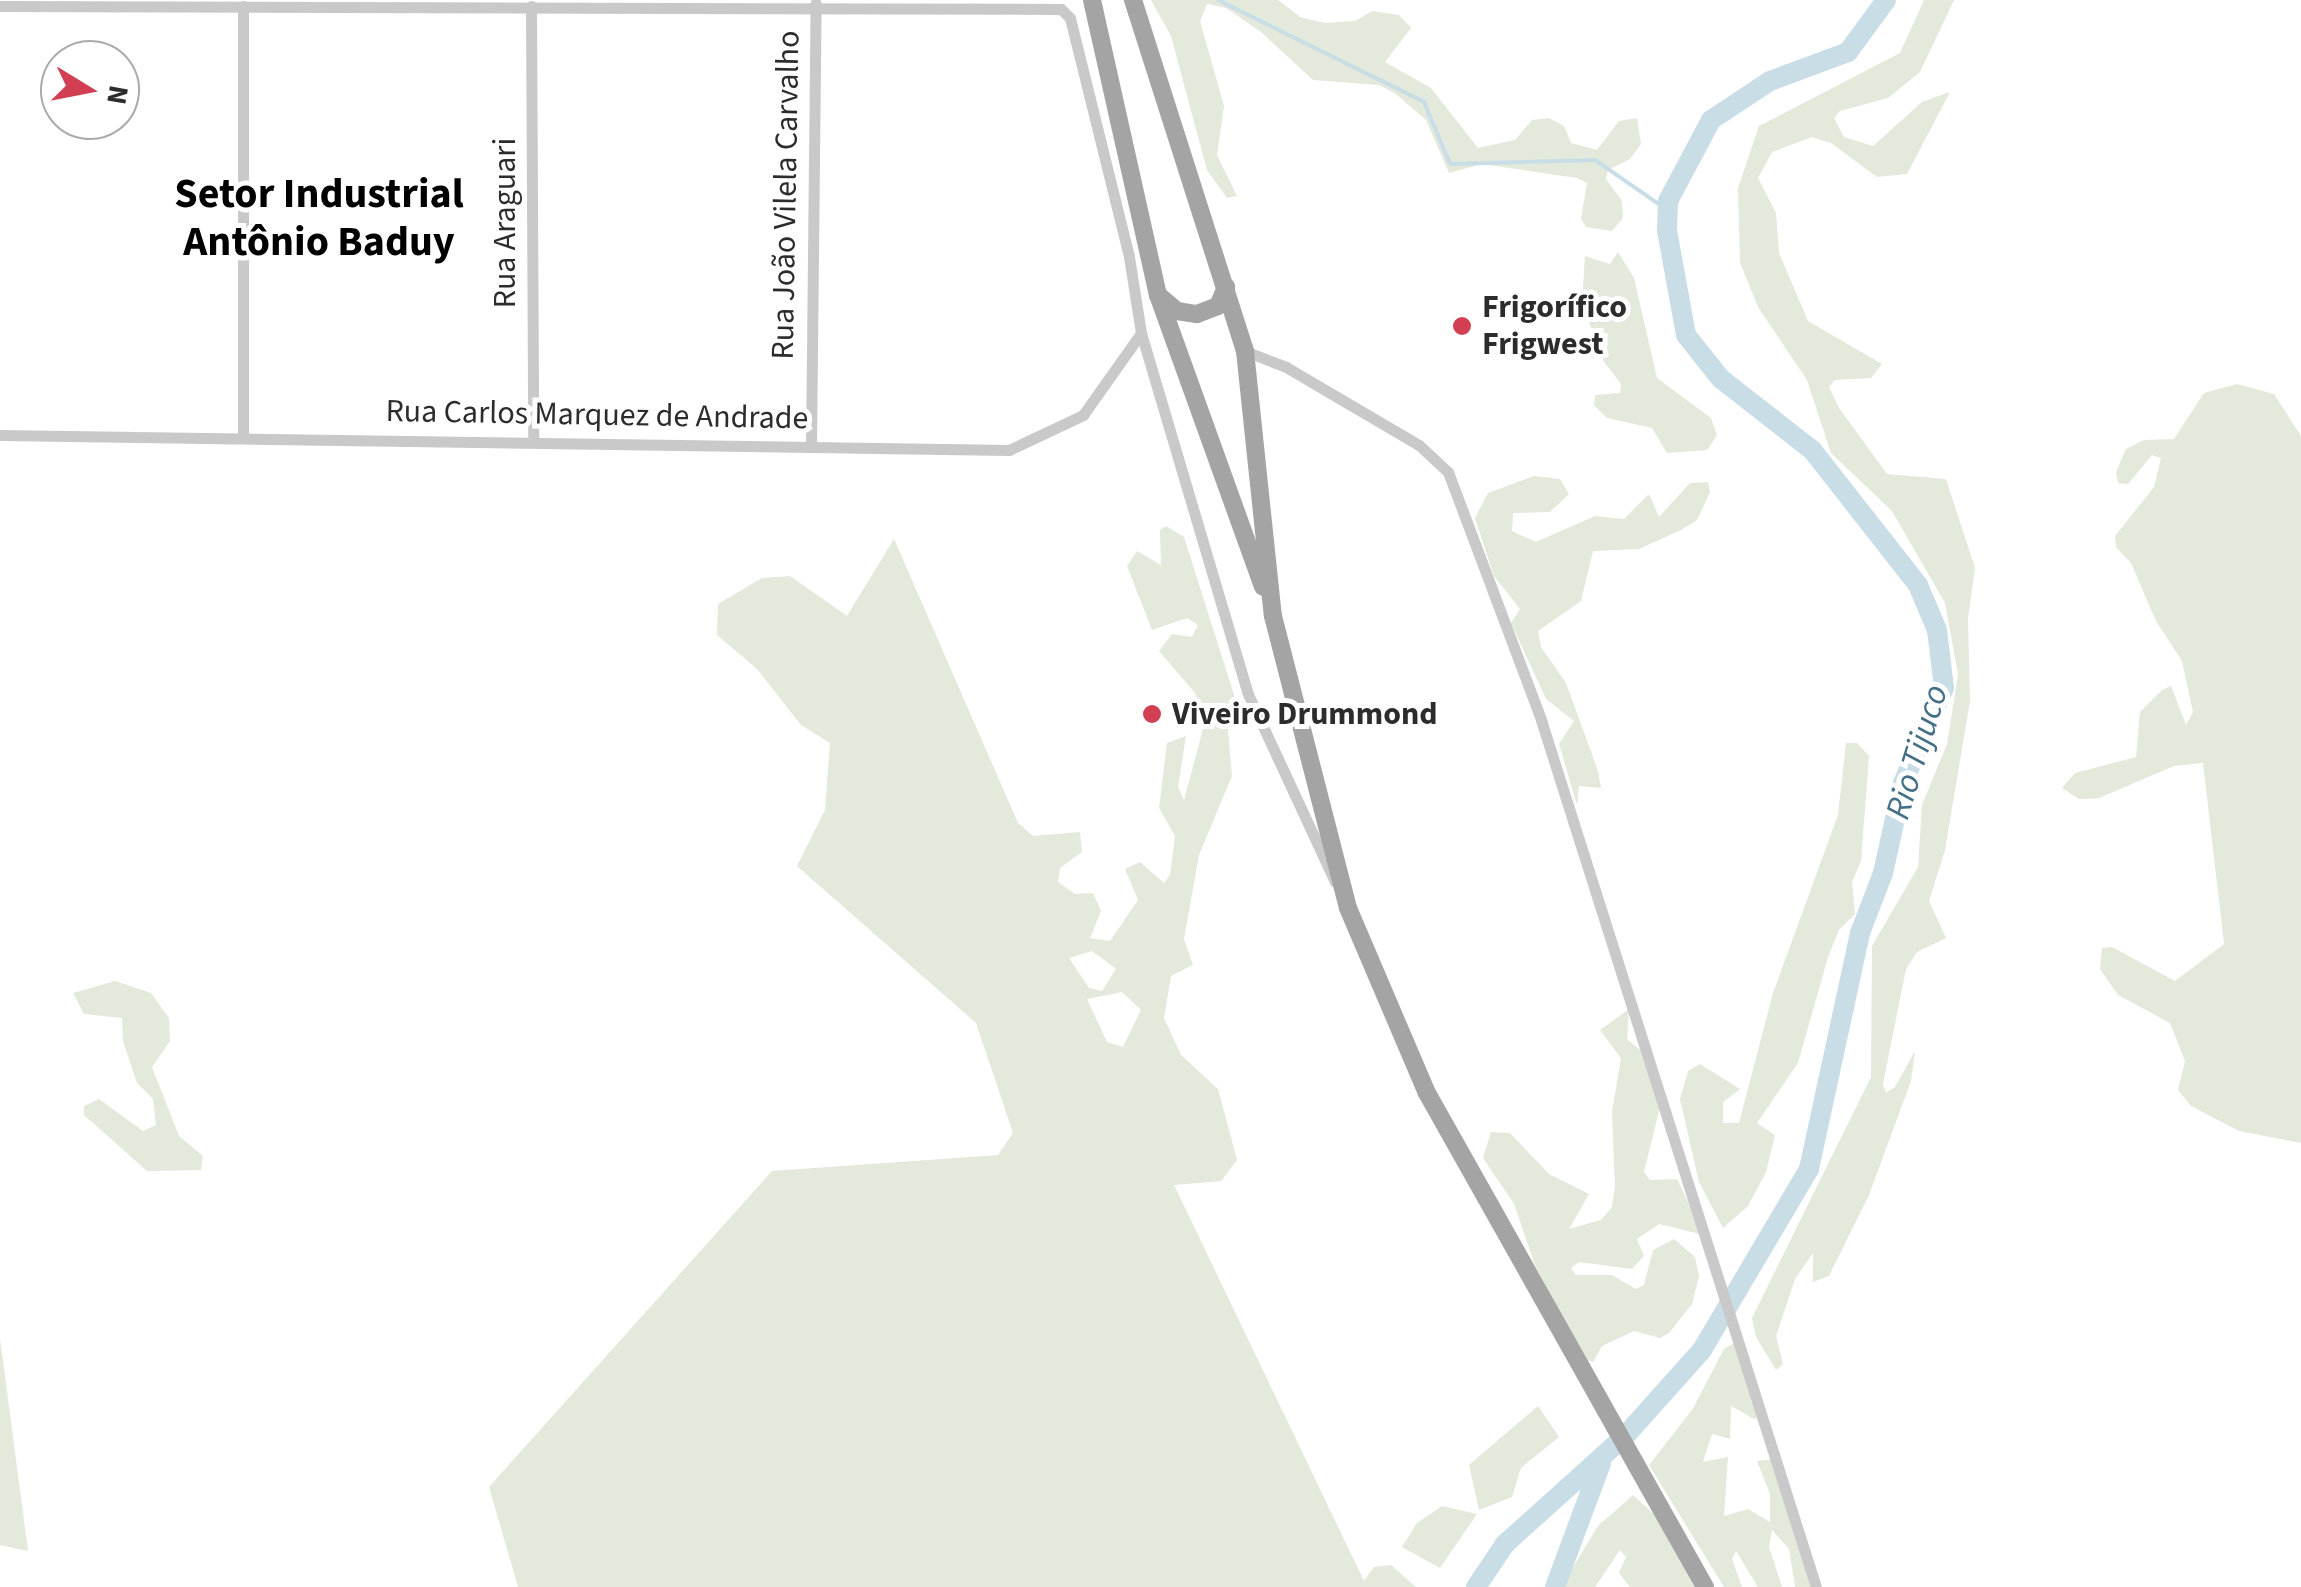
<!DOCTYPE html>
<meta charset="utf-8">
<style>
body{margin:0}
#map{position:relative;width:2301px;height:1587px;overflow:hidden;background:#fff;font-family:"Source Sans 3",sans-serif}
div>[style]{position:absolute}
.green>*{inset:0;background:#e3e9db}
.stream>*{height:4px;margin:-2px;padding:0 2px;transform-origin:2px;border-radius:2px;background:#c9dde7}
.river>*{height:20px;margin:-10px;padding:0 10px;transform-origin:10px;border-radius:10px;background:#c9dde7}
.minor>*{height:11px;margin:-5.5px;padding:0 5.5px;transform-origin:5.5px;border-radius:5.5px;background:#c9c9c9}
.primary>*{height:18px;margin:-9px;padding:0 9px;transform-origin:9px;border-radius:9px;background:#a4a4a4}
.dots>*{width:28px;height:28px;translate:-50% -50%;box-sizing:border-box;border:5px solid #fff;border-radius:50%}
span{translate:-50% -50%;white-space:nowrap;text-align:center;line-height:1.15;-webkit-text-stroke:10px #fff;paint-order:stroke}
.street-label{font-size:32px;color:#2c2c2c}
.poi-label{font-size:32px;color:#2c2c2c;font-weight:700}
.left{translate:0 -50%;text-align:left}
.water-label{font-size:35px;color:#437086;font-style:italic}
.district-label{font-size:42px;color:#000;font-weight:700}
.north{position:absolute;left:40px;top:40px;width:100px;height:100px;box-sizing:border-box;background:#fff;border:2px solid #ababab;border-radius:50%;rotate:100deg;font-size:28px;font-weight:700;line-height:40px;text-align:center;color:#2c2c2c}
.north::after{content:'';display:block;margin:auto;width:35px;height:45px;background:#d33f52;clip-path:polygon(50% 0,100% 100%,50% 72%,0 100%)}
</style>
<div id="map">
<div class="green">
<div style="clip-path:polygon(1151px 0,1278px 0,1300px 17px,1325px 23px,1355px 21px,1372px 11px,1399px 15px,1411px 28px,1385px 62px,1431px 88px,1478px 148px,1515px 140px,1532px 120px,1549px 118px,1564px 126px,1571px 143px,1597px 150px,1619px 121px,1637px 118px,1641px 144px,1630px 159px,1608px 170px,1606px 179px,1622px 201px,1623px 218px,1612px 231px,1586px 227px,1581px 219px,1587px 183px,1577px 178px,1482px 164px,1449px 173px,1426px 120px,1396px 94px,1379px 85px,1313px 80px,1261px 32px,1226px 8px,1207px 4px,1200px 21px,1224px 106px,1217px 155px,1237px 196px,1227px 198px,1207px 170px,1171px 36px)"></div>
<div style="clip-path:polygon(1924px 0,1954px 0,1920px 72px,1888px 98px,1840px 111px,1834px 118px,1844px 137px,1873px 146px,1922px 102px,1950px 92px,1907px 174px,1877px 177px,1831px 143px,1812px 137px,1772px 152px,1758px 178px,1776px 213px,1779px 253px,1808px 321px,1882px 364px,1871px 378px,1835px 380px,1829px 387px,1839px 408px,1887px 474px,1946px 479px,1975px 568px,1968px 618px,1970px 701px,1945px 850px,1929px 901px,1946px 938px,1917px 952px,1906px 969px,1883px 1084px,1886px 1093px,1895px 1087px,1915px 1051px,1911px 1081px,1869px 1195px,1829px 1276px,1813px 1282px,1813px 1253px,1795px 1279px,1776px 1336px,1783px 1364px,1776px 1370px,1756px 1337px,1752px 1318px,1871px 1077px,1872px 946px,1918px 867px,1922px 805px,1947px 744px,1958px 674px,1945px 603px,1892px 511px,1831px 453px,1807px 380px,1758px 307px,1740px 262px,1738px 188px,1759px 126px,1900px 53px)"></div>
<div style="clip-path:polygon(1618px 252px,1634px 278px,1657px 378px,1711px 418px,1717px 435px,1707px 450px,1667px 453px,1652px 428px,1607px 418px,1594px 405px,1595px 395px,1620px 393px,1621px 384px,1604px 362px,1582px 304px,1585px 256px,1610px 264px)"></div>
<div style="clip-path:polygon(2237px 384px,2274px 394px,2301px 436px,2301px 1143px,2239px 1131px,2191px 1106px,2178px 1090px,2185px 1061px,2170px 1023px,2118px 995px,2100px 969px,2102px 948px,2112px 947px,2175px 981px,2224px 944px,2203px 763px,2174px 766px,2099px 798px,2079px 799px,2062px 788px,2075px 773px,2136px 757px,2140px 712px,2162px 690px,2171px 686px,2186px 725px,2193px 712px,2182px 661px,2156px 621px,2131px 563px,2116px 547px,2115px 536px,2154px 487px,2161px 458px,2152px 455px,2128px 484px,2118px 483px,2116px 472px,2126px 449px,2144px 440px,2174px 439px,2204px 393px)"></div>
<div style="clip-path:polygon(1534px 476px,1560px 479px,1569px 494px,1550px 512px,1513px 513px,1512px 531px,1536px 542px,1595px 516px,1624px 519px,1649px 494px,1659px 517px,1690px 483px,1708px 482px,1710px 492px,1697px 520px,1681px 530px,1639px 549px,1593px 551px,1581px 601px,1538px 631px,1541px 647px,1566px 683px,1598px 771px,1601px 788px,1579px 786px,1577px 805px,1559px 744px,1574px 721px,1546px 699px,1511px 623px,1520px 609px,1494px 576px,1475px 518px,1488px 493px)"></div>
<div style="clip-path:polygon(evenodd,1166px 526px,1184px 537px,1235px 698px,1228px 730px,1232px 776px,1199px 855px,1184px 939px,1193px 965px,1171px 976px,1164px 1018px,1181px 1055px,1218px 1089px,1237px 1160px,1221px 1181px,1174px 1185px,1364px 1581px,1374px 1567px,1391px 1565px,1416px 1587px,518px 1587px,489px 1487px,772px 1171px,998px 1155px,1013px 1133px,976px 1023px,797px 866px,825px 810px,830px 743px,801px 725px,757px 669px,717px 635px,718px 604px,762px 578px,790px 576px,847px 616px,894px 539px,1018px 823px,1033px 836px,1080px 832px,1082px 852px,1060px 868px,1058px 882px,1075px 894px,1093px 893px,1101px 911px,1090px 938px,1110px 941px,1138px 900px,1125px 869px,1140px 862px,1164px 883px,1170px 875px,1175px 836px,1159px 808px,1167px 743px,1186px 736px,1178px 787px,1184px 800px,1203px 729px,1195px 693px,1159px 651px,1172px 634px,1192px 637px,1198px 625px,1187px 618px,1152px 630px,1127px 566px,1137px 551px,1161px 565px,1160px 530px,1166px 526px,1092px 951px,1116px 969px,1102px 991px,1089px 988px,1069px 958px,1092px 951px,1166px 526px,1122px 992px,1141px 1010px,1123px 1047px,1107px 1042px,1087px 999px,1122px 992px)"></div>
<div style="clip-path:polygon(1846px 743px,1857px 743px,1869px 756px,1861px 861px,1852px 882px,1855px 914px,1839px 930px,1828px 957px,1798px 1063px,1757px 1123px,1775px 1135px,1766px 1172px,1748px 1206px,1723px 1228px,1699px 1182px,1680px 1099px,1688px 1071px,1700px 1064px,1740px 1089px,1723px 1102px,1723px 1123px,1739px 1123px,1773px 993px,1838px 815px)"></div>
<div style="clip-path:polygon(115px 981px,151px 993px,169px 1018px,170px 1041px,152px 1067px,179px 1136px,203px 1156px,201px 1170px,147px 1171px,84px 1115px,84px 1106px,99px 1099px,143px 1131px,156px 1125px,153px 1099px,137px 1083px,123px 1041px,122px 1018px,84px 1014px,73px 993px)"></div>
<div style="clip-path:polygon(1629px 1009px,1627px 1039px,1640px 1050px,1660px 1107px,1644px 1172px,1650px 1180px,1677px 1179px,1704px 1235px,1659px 1224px,1637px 1239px,1644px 1256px,1632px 1269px,1579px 1262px,1571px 1268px,1576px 1275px,1612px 1275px,1636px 1289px,1644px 1285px,1653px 1250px,1674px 1239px,1695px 1257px,1699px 1276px,1692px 1304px,1669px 1333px,1660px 1338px,1634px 1331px,1602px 1346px,1593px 1362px,1585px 1359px,1535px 1265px,1514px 1204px,1483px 1158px,1491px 1132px,1510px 1133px,1549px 1174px,1589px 1194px,1569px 1229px,1601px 1220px,1612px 1207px,1615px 1187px,1612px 1112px,1621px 1058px,1600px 1030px)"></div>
<div style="clip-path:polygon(0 1338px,28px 1551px,0 1545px)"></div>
<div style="clip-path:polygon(1739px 1340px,1762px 1415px,1754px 1419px,1731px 1406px,1730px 1439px,1712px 1434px,1703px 1462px,1728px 1457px,1724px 1516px,1748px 1509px,1770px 1522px,1770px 1494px,1757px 1461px,1774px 1459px,1814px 1587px,1795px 1587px,1789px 1549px,1772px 1530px,1769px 1547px,1782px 1587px,1758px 1587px,1736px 1551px,1732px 1559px,1742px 1587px,1724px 1587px,1649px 1465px,1692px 1410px,1724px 1349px)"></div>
<div style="clip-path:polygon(1538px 1406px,1559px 1437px,1521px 1468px,1512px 1497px,1479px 1510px,1469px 1465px)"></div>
<div style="clip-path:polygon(1633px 1495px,1655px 1515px,1694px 1587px,1630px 1587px,1619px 1573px,1626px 1557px,1620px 1550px,1595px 1587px,1561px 1587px,1598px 1526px)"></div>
<div style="clip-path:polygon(1442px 1506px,1477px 1514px,1440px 1568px,1402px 1547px,1417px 1523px)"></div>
</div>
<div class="stream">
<div style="left:1218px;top:0;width:230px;rotate:26.3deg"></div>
<div style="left:1424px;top:102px;width:67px;rotate:67.2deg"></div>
<div style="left:1450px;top:164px;width:145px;rotate:-1.6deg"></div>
<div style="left:1595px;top:160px;width:86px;rotate:34.6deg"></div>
</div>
<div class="river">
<div style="left:1476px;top:1587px;width:52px;rotate:-56deg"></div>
<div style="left:1505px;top:1544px;width:163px;rotate:-42deg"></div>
<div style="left:1626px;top:1435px;width:114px;rotate:-48.2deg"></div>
<div style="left:1702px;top:1350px;width:210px;rotate:-59.4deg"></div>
<div style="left:1809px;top:1169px;width:241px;rotate:-77.8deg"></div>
<div style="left:1860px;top:933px;width:64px;rotate:-69deg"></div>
<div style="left:1883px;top:873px;width:92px;rotate:-77.5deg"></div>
<div style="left:1903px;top:783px;width:103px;rotate:-66.7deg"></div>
<div style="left:1944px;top:688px;width:58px;rotate:-96.9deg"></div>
<div style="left:1937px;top:630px;width:49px;rotate:-112.9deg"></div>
<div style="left:1918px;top:585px;width:172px;rotate:-128.1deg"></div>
<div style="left:1812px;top:450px;width:115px;rotate:-142deg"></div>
<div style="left:1721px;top:379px;width:56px;rotate:-128.5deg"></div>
<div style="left:1686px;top:335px;width:107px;rotate:-100.3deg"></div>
<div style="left:1667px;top:230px;width:29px;rotate:-88deg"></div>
<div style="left:1668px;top:201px;width:92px;rotate:-62deg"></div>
<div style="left:1711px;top:120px;width:71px;rotate:-33.5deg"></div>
<div style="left:1770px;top:81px;width:83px;rotate:-20.4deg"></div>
<div style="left:1848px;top:52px;width:64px;rotate:-53.8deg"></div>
<div style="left:1555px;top:1587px;width:132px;rotate:-69.6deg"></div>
</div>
<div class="minor">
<div style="left:0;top:6px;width:1061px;rotate:0.16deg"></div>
<div style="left:1061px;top:9px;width:13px;rotate:45deg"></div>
<div style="left:1070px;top:18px;width:246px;rotate:76.1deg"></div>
<div style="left:1129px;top:257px;width:77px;rotate:81deg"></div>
<div style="left:1141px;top:333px;width:374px;rotate:73.5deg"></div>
<div style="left:1247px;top:692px;width:209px;rotate:65.1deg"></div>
<div style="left:531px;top:6px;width:433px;rotate:89.7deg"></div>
<div style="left:1245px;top:351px;width:44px;rotate:21.3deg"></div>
<div style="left:1286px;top:367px;width:154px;rotate:30.4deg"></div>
<div style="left:1419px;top:445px;width:40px;rotate:43deg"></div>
<div style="left:1448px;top:472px;width:265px;rotate:69.4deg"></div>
<div style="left:1541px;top:720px;width:910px;rotate:72.4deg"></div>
<div style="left:0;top:435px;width:1009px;rotate:0.85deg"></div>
<div style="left:1009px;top:450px;width:82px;rotate:-25.3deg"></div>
<div style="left:1083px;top:415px;width:100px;rotate:-54.7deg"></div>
<div style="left:243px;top:437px;width:431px;rotate:-90deg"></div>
<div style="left:811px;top:447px;width:444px;rotate:-89.4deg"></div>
</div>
<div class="primary">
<div style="left:1092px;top:0;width:302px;rotate:77.4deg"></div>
<div style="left:1158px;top:295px;width:310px;rotate:70.2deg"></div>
<div style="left:1133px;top:0;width:368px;rotate:72.3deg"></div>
<div style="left:1245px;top:351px;width:266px;rotate:84deg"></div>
<div style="left:1273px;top:616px;width:301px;rotate:75.6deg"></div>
<div style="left:1348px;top:908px;width:201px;rotate:66.9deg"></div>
<div style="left:1427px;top:1093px;width:567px;rotate:60.63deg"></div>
<div style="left:1158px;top:295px;width:25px;rotate:40deg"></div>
<div style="left:1177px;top:311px;width:20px;rotate:9deg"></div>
<div style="left:1197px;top:314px;width:22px;rotate:-21deg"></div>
<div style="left:1218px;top:306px;width:21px;rotate:-67deg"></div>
</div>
<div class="dots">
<div style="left:1462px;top:326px;background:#d33f52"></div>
<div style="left:1152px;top:714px;background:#d33f52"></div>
</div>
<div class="street-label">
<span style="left:786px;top:195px;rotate:-89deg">Rua João Vilela Carvalho</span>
<span style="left:505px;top:223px;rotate:-90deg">Rua Araguari</span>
<span style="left:597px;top:415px;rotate:1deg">Rua Carlos Marquez de Andrade</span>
</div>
<div class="poi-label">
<span class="left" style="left:1482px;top:326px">Frigorífico<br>Frigwest</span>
<span class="left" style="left:1172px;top:714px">Viveiro Drummond</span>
</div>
<div class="water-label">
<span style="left:1917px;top:752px;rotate:-73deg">Rio Tijuco</span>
</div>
<div class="district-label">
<span style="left:319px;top:218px">Setor Industrial<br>Antônio Baduy</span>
</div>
<div class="north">N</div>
</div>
